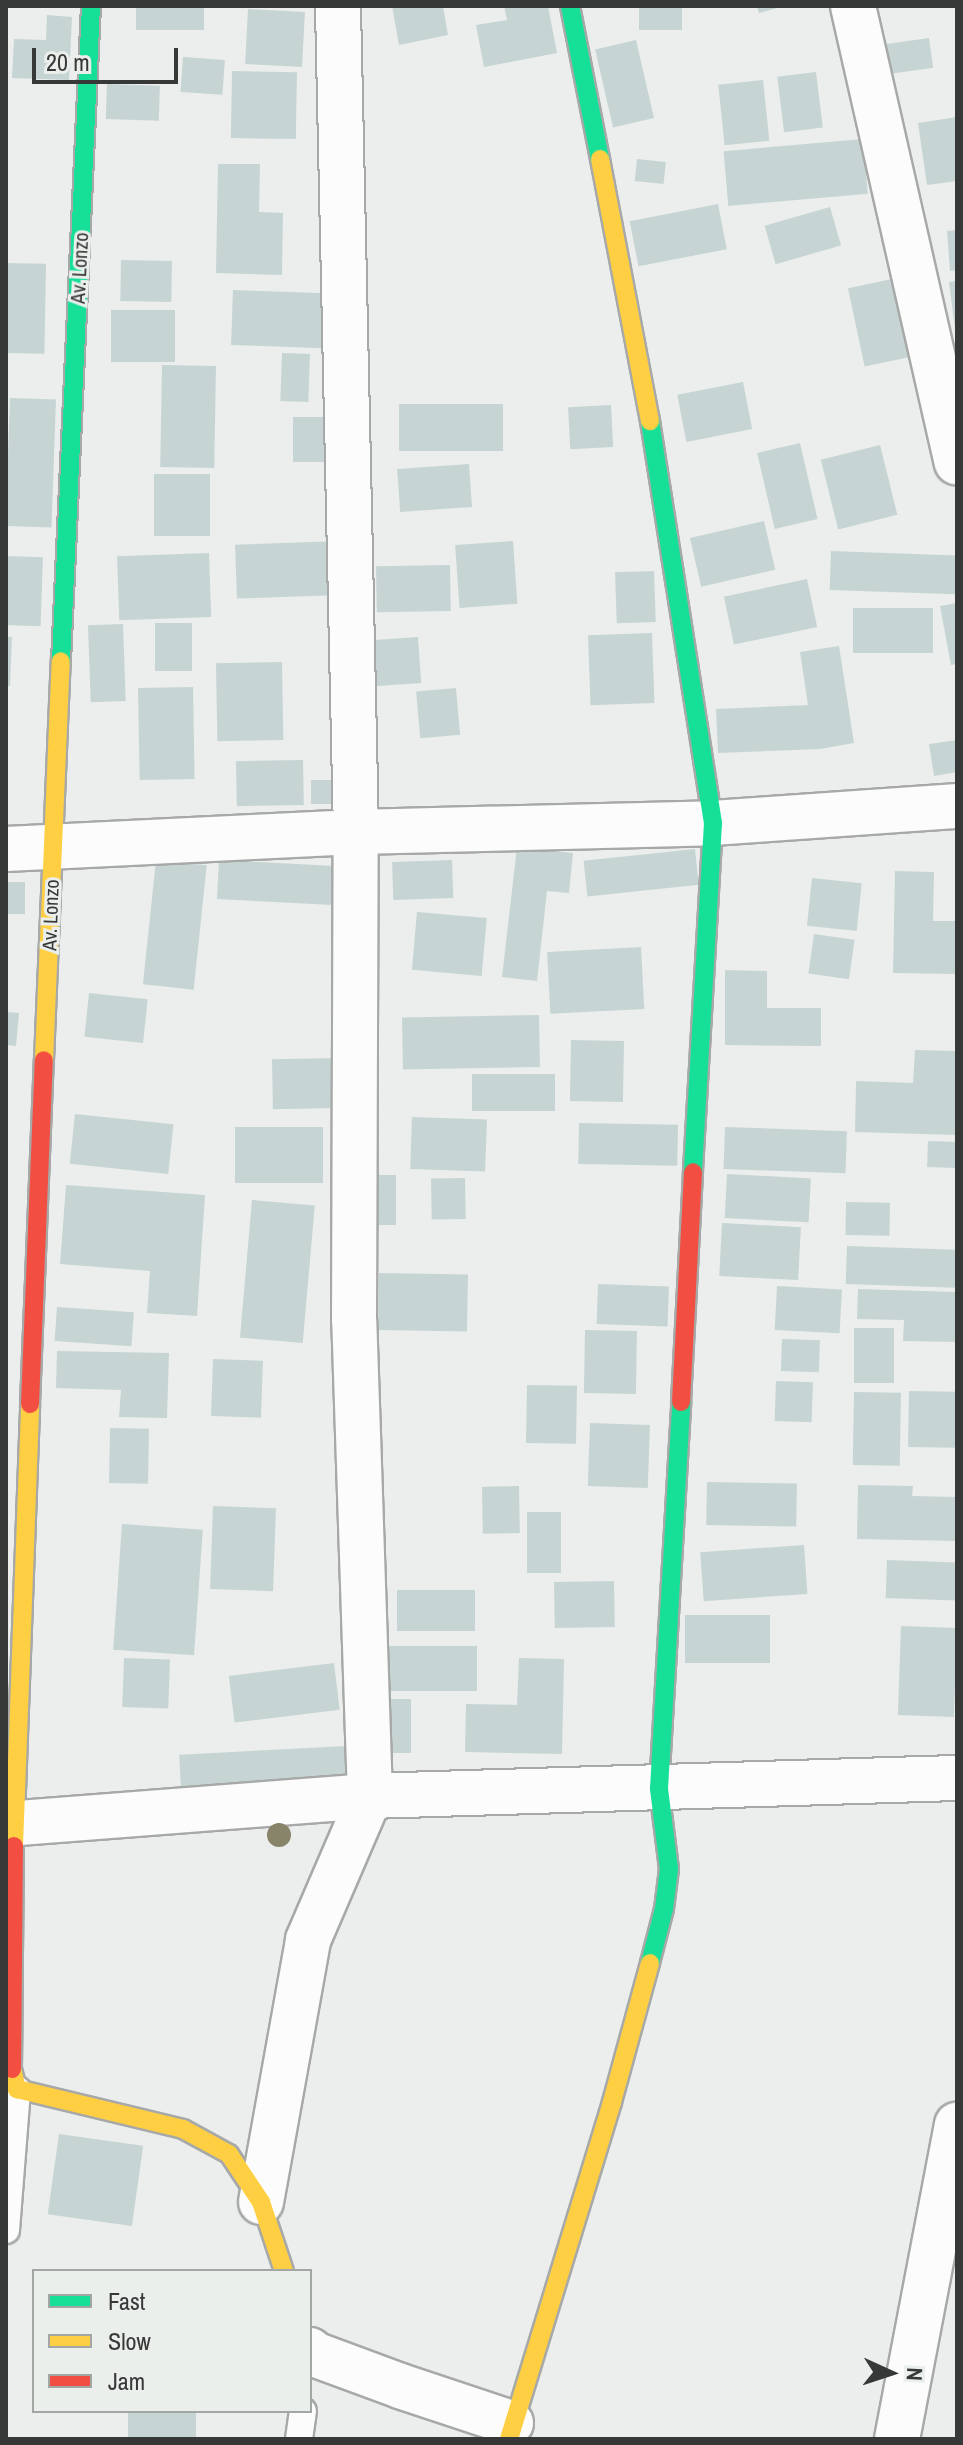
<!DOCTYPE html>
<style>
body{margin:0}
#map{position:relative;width:963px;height:2445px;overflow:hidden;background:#ebeeec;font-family:"Archivo Narrow",sans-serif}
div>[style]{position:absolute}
.building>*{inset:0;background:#c6d5d3;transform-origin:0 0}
.roads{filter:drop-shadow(2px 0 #a7a9a8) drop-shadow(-2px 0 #a7a9a8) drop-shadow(0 2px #a7a9a8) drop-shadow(0 -2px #a7a9a8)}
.lane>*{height:26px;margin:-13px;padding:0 13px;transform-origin:13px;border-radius:13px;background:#fcfcfc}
.street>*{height:44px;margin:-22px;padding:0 22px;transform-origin:22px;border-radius:22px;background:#fcfcfc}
.fast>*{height:18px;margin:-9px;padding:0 9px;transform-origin:9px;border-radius:9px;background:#16e098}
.slow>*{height:18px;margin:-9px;padding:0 9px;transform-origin:9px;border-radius:9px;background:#ffcf43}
.jam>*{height:18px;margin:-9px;padding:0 9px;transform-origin:9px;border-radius:9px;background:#f24e42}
.trees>*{width:24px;height:24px;margin:-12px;border-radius:50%;background:#87846a}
span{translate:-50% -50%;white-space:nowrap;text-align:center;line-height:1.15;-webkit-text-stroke:6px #eaefec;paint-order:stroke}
.street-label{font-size:20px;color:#373938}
.frame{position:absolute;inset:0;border:8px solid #373938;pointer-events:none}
.legend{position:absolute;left:32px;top:2269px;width:280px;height:144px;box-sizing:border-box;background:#eaefec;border:2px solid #a2a6a4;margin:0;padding:10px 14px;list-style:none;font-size:24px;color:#373938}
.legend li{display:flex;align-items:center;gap:16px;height:40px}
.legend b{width:40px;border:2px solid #a2a6a4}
.north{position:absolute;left:851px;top:2333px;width:80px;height:80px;-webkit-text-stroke:6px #eaefec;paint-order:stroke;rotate:93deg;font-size:22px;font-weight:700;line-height:32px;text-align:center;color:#373938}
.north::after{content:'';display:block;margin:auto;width:28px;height:36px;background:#373938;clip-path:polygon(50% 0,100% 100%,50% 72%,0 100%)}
.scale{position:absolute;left:32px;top:48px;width:146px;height:36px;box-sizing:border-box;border:4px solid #373938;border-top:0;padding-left:10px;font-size:24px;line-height:28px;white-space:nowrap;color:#373938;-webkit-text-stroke:6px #eaefec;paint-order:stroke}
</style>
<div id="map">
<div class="building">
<div style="left:136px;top:6px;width:68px;height:24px"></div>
<div style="clip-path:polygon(392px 6px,443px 6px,448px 35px,399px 45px)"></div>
<div style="clip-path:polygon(504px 6px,548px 6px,557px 53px,484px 67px,476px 25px,507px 20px)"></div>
<div style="left:639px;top:6px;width:43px;height:24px"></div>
<div style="clip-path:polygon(757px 6px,780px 6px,781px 7px,759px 13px)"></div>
<div style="left:248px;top:9px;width:57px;height:55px;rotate:3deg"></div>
<div style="clip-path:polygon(47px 15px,72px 17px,69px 80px,12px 78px,14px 39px,46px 40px)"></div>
<div style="left:929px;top:38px;width:30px;height:57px;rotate:82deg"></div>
<div style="left:636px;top:40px;width:80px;height:42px;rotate:77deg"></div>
<div style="left:183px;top:57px;width:42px;height:35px;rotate:4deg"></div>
<div style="left:232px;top:71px;width:65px;height:67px;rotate:1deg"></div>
<div style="left:816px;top:72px;width:56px;height:39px;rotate:83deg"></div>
<div style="left:763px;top:80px;width:61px;height:45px;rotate:84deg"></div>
<div style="left:107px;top:84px;width:53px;height:35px;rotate:2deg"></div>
<div style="clip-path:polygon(957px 117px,957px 181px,927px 185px,918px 123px)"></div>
<div style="left:863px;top:139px;width:55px;height:140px;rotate:85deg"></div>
<div style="left:637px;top:159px;width:29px;height:22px;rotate:6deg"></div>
<div style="clip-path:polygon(218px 164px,260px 164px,259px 212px,283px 213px,282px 275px,216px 273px)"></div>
<div style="left:718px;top:204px;width:46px;height:90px;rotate:79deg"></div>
<div style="left:830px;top:207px;width:40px;height:68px;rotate:74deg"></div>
<div style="clip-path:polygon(957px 230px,957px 270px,950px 271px,947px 231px)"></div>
<div style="left:121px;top:260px;width:51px;height:41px;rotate:1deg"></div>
<div style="left:6px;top:263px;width:40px;height:90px;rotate:1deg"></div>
<div style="left:892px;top:279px;width:80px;height:45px;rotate:78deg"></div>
<div style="clip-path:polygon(957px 281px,957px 329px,955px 329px,949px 282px)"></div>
<div style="left:233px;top:290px;width:106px;height:55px;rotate:2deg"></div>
<div style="left:111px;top:310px;width:64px;height:52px"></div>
<div style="left:282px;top:353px;width:28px;height:48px;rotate:2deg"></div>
<div style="left:162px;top:365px;width:54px;height:102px;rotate:1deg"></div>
<div style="left:743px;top:382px;width:48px;height:67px;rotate:79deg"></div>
<div style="left:10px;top:398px;width:46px;height:128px;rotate:2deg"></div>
<div style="left:503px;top:404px;width:47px;height:104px;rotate:90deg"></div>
<div style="left:611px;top:405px;width:42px;height:43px;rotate:87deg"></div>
<div style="left:339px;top:417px;width:45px;height:46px;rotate:90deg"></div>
<div style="left:800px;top:443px;width:78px;height:44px;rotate:77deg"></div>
<div style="left:880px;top:445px;width:72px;height:61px;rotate:76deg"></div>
<div style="left:469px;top:464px;width:43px;height:72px;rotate:86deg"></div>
<div style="left:210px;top:474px;width:62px;height:56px;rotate:90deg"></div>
<div style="left:764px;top:521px;width:50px;height:76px;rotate:77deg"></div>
<div style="left:339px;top:541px;width:54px;height:104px;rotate:88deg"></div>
<div style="left:513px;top:541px;width:63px;height:58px;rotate:86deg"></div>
<div style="left:831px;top:551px;width:126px;height:39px;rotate:2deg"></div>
<div style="left:209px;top:553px;width:64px;height:92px;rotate:88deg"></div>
<div style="left:6px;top:556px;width:37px;height:69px;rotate:2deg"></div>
<div style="left:450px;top:565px;width:46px;height:74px;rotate:89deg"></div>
<div style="left:654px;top:571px;width:51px;height:39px;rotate:88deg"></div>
<div style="left:807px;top:579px;width:49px;height:85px;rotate:78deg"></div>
<div style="clip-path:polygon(957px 603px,957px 664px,951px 665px,940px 606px)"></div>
<div style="left:853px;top:608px;width:80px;height:45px"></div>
<div style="left:155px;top:623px;width:37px;height:48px"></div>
<div style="left:123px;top:624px;width:77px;height:35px;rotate:88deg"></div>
<div style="left:652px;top:633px;width:70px;height:64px;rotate:88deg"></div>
<div style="clip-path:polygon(6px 637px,12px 637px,10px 686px,6px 686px)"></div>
<div style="left:418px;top:637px;width:46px;height:47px;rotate:86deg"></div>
<div style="clip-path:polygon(839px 646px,854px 743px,820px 749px,718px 753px,716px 709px,808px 705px,800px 652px)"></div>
<div style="left:282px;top:662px;width:78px;height:66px;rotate:89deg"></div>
<div style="left:193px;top:687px;width:92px;height:55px;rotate:89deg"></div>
<div style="left:456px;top:688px;width:47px;height:40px;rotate:85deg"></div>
<div style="clip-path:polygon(957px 740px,957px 772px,934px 776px,929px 744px)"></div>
<div style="left:303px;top:760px;width:45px;height:67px;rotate:89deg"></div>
<div style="left:311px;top:780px;width:31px;height:24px"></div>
<div style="clip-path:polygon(517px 847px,573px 853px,569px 893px,547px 891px,537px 981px,502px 977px)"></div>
<div style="left:695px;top:849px;width:36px;height:112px;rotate:84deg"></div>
<div style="left:156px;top:860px;width:51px;height:125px;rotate:6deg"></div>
<div style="left:219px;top:860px;width:121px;height:39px;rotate:3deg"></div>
<div style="left:452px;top:860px;width:38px;height:60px;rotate:88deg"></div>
<div style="clip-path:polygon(895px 871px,934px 872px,933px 921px,957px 921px,957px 974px,893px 973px)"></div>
<div style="left:812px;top:878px;width:50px;height:48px;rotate:6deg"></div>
<div style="left:6px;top:882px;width:19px;height:32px"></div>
<div style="left:417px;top:912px;width:70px;height:58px;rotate:5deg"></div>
<div style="left:814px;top:934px;width:41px;height:40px;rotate:8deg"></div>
<div style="left:641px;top:947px;width:62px;height:94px;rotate:87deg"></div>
<div style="clip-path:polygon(725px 970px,767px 971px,767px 1008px,821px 1008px,821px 1046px,725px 1045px)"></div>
<div style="left:89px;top:993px;width:59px;height:44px;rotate:6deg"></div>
<div style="clip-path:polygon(6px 1012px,19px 1013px,16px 1046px,6px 1045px)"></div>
<div style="left:539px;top:1015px;width:52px;height:137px;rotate:89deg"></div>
<div style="left:571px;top:1040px;width:53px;height:61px;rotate:1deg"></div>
<div style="clip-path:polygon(915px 1050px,957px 1051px,957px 1135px,855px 1132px,856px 1081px,913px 1083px)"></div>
<div style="left:340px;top:1058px;width:50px;height:68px;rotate:89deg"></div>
<div style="left:472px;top:1074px;width:83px;height:37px"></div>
<div style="left:75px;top:1114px;width:99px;height:50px;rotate:6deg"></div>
<div style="left:412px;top:1117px;width:75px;height:52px;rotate:2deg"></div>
<div style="left:579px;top:1123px;width:99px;height:41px;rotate:1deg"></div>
<div style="left:235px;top:1127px;width:88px;height:56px"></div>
<div style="left:725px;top:1127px;width:122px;height:42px;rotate:2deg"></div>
<div style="left:928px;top:1141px;width:29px;height:26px;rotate:2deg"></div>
<div style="left:727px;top:1174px;width:84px;height:44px;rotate:3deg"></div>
<div style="left:367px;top:1175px;width:29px;height:50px"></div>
<div style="left:465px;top:1178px;width:41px;height:34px;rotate:89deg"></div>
<div style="clip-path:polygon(66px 1185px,205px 1195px,197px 1316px,147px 1313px,150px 1271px,60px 1264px)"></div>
<div style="left:252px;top:1200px;width:63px;height:138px;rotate:5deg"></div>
<div style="left:846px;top:1202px;width:44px;height:33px;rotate:1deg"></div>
<div style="left:722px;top:1223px;width:79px;height:53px;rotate:3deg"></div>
<div style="left:847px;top:1246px;width:110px;height:38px;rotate:2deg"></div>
<div style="left:379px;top:1273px;width:89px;height:57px;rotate:1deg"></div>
<div style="left:598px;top:1284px;width:71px;height:40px;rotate:2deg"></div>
<div style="left:777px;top:1286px;width:65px;height:44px;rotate:3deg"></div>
<div style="clip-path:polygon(858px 1289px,957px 1292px,957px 1342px,903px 1341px,904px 1320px,857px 1319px)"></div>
<div style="left:57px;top:1307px;width:77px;height:34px;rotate:4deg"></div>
<div style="left:854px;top:1328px;width:40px;height:55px"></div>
<div style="left:585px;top:1330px;width:52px;height:63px;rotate:1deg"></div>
<div style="left:782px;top:1339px;width:38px;height:32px;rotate:2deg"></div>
<div style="clip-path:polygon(57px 1351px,169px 1353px,167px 1418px,119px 1417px,121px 1390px,56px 1388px)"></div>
<div style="left:213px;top:1359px;width:50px;height:57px;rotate:2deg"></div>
<div style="left:776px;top:1381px;width:37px;height:40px;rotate:2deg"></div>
<div style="left:527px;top:1385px;width:50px;height:58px;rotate:1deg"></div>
<div style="left:909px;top:1391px;width:48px;height:56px;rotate:1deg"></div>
<div style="left:854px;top:1392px;width:47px;height:73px;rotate:1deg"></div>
<div style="left:590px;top:1423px;width:60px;height:63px;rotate:2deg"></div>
<div style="left:110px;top:1428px;width:39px;height:55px;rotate:1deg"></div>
<div style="left:707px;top:1482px;width:90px;height:43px;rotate:1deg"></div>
<div style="clip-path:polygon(858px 1485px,913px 1486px,912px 1496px,957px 1497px,957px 1541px,857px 1539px)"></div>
<div style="left:519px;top:1486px;width:47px;height:37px;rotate:89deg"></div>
<div style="left:213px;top:1506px;width:63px;height:83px;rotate:2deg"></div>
<div style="left:527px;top:1512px;width:34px;height:61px"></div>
<div style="left:122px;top:1524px;width:81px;height:126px;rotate:4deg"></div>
<div style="left:804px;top:1545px;width:49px;height:104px;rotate:86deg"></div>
<div style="left:887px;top:1560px;width:70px;height:38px;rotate:2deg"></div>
<div style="left:614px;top:1581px;width:46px;height:60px;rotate:89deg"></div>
<div style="left:475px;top:1590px;width:41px;height:78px;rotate:90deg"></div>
<div style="left:770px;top:1615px;width:48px;height:85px;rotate:90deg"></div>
<div style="left:901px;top:1626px;width:56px;height:89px;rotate:2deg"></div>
<div style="left:373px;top:1646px;width:104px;height:45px"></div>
<div style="left:124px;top:1658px;width:46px;height:49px;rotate:2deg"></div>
<div style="clip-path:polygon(519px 1658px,564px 1659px,562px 1754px,465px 1752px,466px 1704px,517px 1705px)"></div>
<div style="left:334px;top:1663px;width:47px;height:106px;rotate:83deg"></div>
<div style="left:380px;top:1699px;width:31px;height:54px"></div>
<div style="left:346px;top:1746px;width:38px;height:167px;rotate:87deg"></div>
<div style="left:59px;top:2134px;width:85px;height:81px;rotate:8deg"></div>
<div style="left:128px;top:2411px;width:68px;height:28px"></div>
</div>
<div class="roads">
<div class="lane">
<div style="left:6px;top:2230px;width:141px;rotate:-85.5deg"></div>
<div style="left:299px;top:2439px;width:28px;rotate:-82deg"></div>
</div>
<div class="street">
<div style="left:853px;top:6px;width:468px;rotate:77.2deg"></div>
<div style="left:6px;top:849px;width:350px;rotate:-2.8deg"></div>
<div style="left:356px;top:832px;width:357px;rotate:-1.4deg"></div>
<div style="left:713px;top:823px;width:245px;rotate:-4deg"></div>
<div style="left:6px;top:1824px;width:365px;rotate:-4.4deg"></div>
<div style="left:370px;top:1796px;width:587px;rotate:-1.76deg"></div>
<div style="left:261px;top:2202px;width:266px;rotate:-79.8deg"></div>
<div style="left:308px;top:1940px;width:157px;rotate:-66.7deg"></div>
<div style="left:370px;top:1796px;width:476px;rotate:-91.9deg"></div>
<div style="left:354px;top:1320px;width:488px;rotate:-89.8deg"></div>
<div style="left:356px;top:832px;width:826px;rotate:-91.25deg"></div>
<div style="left:310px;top:2350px;width:3px;rotate:72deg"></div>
<div style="left:311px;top:2353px;width:95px;rotate:20.3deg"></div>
<div style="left:400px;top:2386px;width:117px;rotate:18.4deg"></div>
<div style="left:897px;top:2439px;width:320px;rotate:-79.2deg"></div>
</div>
<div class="fast">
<div style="left:570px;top:6px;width:156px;rotate:78.9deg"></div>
<div style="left:650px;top:421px;width:407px;rotate:81.1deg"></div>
<div style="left:713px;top:823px;width:350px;rotate:93.3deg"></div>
<div style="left:61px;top:661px;width:656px;rotate:-87.38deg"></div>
<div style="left:650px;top:1963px;width:56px;rotate:-75.5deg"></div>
<div style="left:664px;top:1909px;width:40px;rotate:-82.9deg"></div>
<div style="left:669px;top:1869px;width:81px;rotate:-97.1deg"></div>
<div style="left:659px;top:1789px;width:388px;rotate:-86.7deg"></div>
</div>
<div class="slow">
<div style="left:600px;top:159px;width:267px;rotate:79.2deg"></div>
<div style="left:44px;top:1060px;width:399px;rotate:-87.6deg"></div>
<div style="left:14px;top:1846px;width:442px;rotate:-87.9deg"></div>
<div style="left:12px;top:2069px;width:21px;rotate:76deg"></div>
<div style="left:17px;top:2089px;width:171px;rotate:13.5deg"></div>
<div style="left:183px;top:2129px;width:52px;rotate:28.5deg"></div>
<div style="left:229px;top:2154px;width:58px;rotate:56.3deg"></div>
<div style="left:261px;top:2202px;width:73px;rotate:71.6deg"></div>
<div style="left:509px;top:2439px;width:352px;rotate:-73deg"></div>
<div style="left:612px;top:2102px;width:144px;rotate:-74.7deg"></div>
</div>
<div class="jam">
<div style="left:681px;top:1402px;width:230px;rotate:-87deg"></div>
<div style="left:30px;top:1404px;width:344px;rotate:-87.7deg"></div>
<div style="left:12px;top:2069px;width:223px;rotate:-89.5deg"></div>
</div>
</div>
<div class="trees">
<div style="left:279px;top:1835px"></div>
</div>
<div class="street-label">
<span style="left:79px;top:268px;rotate:-87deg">Av. Lonzo</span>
<span style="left:50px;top:915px;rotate:-88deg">Av. Lonzo</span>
</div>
<div class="frame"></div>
<ul class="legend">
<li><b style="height:10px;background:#16e098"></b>Fast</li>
<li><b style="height:10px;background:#ffcf43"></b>Slow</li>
<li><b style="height:10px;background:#f24e42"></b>Jam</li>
</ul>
<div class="north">N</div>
<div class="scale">20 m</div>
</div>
